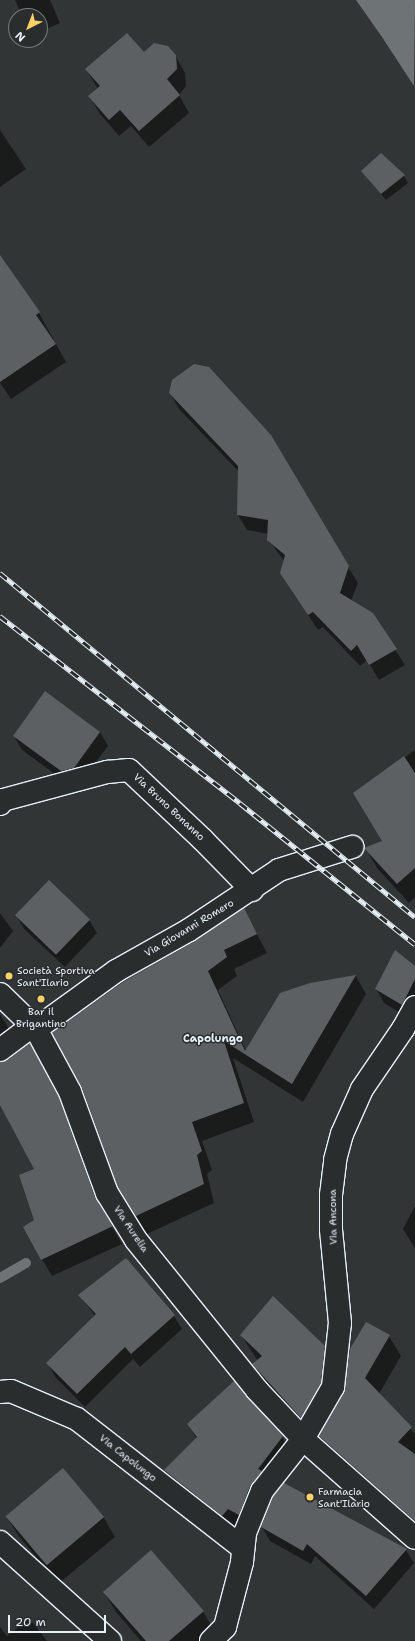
<!DOCTYPE html>
<meta charset="utf-8">
<style>
body{margin:0}
#map{position:relative;width:415px;height:1641px;overflow:hidden;background:#323536;font-family:"Shantell Sans",sans-serif}
div>[style]{position:absolute}
.water>*{inset:0;background:#6e7376}
.shadow>*{inset:0;background:#0007}
.stream>*{height:10px;margin:-5px;padding:0 5px;transform-origin:5px;border-radius:5px;background:#6e7376}
.building>*{inset:0;background:#5c6063;transform-origin:0 0}
.roads{filter:drop-shadow(1px 0 #e8f1f8) drop-shadow(-1px 0 #e8f1f8) drop-shadow(0 1px #e8f1f8) drop-shadow(0 -1px #e8f1f8)}
.minor>*{height:22px;margin:-11px;padding:0 11px;transform-origin:11px;border-radius:11px;background:#2a2d2e}
.rail>*{height:4.5px;margin-top:-2.25px;transform-origin:0;background:repeating-linear-gradient(90deg,#2a2d2e 0 9px,#e8f1f8 0 18px);box-sizing:border-box;border-block:1px solid #e8f1f8}
.dots>*{width:11px;height:11px;translate:-50% -50%;box-sizing:border-box;border:2px solid #2a2d2e;border-radius:50%}
span{translate:-50% -50%;white-space:nowrap;text-align:center;line-height:1.15;-webkit-text-stroke:3px #2a2d2e;paint-order:stroke}
.street-label{font-size:10px;color:#e8f1f8}
.poi-label{font-size:10px;color:#e8f1f8}
.left{translate:0 -50%;text-align:left}
.neighbourhood-label{font-size:11px;color:#e8f1f8;font-weight:700}
.north{position:absolute;left:8px;top:8px;width:40px;height:40px;box-sizing:border-box;background:#2a2d2e;border:1px solid #767b7f;border-radius:50%;rotate:222deg;font-size:11px;font-weight:700;line-height:16px;text-align:center;color:#e8f1f8}
.north::after{content:'';display:block;margin:auto;width:14px;height:18px;background:#ffd166;clip-path:polygon(50% 0,100% 100%,50% 72%,0 100%)}
.scale{position:absolute;left:8px;top:1615px;width:98px;height:18px;box-sizing:border-box;border:2px solid #e8f1f8;border-top:0;padding-left:5px;font-size:12px;line-height:14px;white-space:nowrap;color:#e8f1f8;-webkit-text-stroke:3px #2a2d2e;paint-order:stroke}
</style>
<div id="map">
<div class="water">
<div style="clip-path:polygon(356px 0,415px 0,414px 86px,382px 37px)"></div>
</div>
<div class="shadow">
<div style="clip-path:polygon(15px 0,50px 0,60px 23px,40px 32px,40px 16px,22px 16px)"></div>
<div style="clip-path:polygon(144px 54px,175px 55px,185px 73px,186px 86px,179px 95px,189px 113px,149px 147px,131px 126px,119px 136px,100px 114px,90px 97px,98px 89px,86px 69px)"></div>
<div style="clip-path:polygon(0 130px,26px 169px,0 187px)"></div>
<div style="clip-path:polygon(362px 171px,404px 176px,408px 183px,386px 200px)"></div>
<div style="clip-path:polygon(0 281px,39px 313px,66px 362px,11px 399px,0 383px)"></div>
<div style="clip-path:polygon(170px 393px,348px 567px,358px 583px,351px 601px,372px 613px,405px 665px,379px 680px,367px 660px,360px 666px,323px 627px,318px 630px,281px 573px,284px 561px,268px 539px,269px 534px,247px 530px,238px 515px,239px 472px,179px 409px)"></div>
<div style="clip-path:polygon(100px 732px,108px 746px,82px 781px,70px 785px,22px 750px,14px 736px)"></div>
<div style="clip-path:polygon(415px 750px,415px 897px,409px 903px,377px 868px,366px 849px,383px 841px,354px 793px)"></div>
<div style="clip-path:polygon(244px 910px,267px 953px,234px 969px,237px 976px,218px 990px,246px 1051px,356px 976px,366px 994px,303px 1102px,233px 1058px,254px 1122px,202px 1141px,212px 1170px,207px 1174px,214px 1203px,147px 1234px,130px 1206px,196px 942px)"></div>
<div style="clip-path:polygon(0 913px,13px 931px,0 948px)"></div>
<div style="clip-path:polygon(16px 915px,89px 920px,97px 933px,65px 967px,24px 929px)"></div>
<div style="clip-path:polygon(415px 967px,415px 1007px,409px 1018px,384px 1003px,376px 989px)"></div>
<div style="clip-path:polygon(0 1014px,9px 1029px,0 1039px)"></div>
<div style="clip-path:polygon(8px 1061px,39px 1062px,68px 1116px,104px 1214px,122px 1244px,52px 1276px,42px 1259px,35px 1221px,36px 1169px,0 1103px,0 1062px)"></div>
<div style="clip-path:polygon(415px 1206px,415px 1248px,403px 1229px)"></div>
<div style="clip-path:polygon(80px 1295px,174px 1316px,182px 1329px,140px 1367px,133px 1359px,85px 1407px,55px 1377px,48px 1363px,95px 1316px)"></div>
<div style="clip-path:polygon(241px 1335px,324px 1347px,336px 1368px,313px 1438px,266px 1386px,254px 1365px,258px 1361px)"></div>
<div style="clip-path:polygon(389px 1336px,401px 1356px,379px 1394px,415px 1434px,415px 1530px,332px 1457px,320px 1436px)"></div>
<div style="clip-path:polygon(188px 1425px,282px 1437px,292px 1454px,232px 1533px,175px 1488px,165px 1470px,197px 1439px)"></div>
<div style="clip-path:polygon(63px 1469px,104px 1518px,115px 1537px,58px 1584px,18px 1535px,6px 1516px)"></div>
<div style="clip-path:polygon(262px 1527px,406px 1550px,414px 1563px,374px 1609px,315px 1556px,311px 1564px,270px 1541px)"></div>
<div style="clip-path:polygon(104px 1592px,203px 1611px,214px 1631px,203px 1641px,141px 1641px,116px 1612px)"></div>
<div style="clip-path:polygon(30px 1619px,47px 1641px,0 1641px,0 1627px,7px 1636px)"></div>
</div>
<div class="stream">
<div style="left:0;top:1278px;width:30px;rotate:-30deg"></div>
</div>
<div class="building">
<div style="clip-path:polygon(127px 33px,144px 52px,154px 43px,168px 46px,176px 55px,177px 69px,167px 79px,180px 95px,139px 131px,120px 110px,109px 120px,88px 96px,100px 86px,85px 69px)"></div>
<div style="clip-path:polygon(381px 153px,405px 175px,381px 194px,361px 171px)"></div>
<div style="clip-path:polygon(0 255px,40px 312px,36px 315px,56px 344px,0 382px)"></div>
<div style="clip-path:polygon(194px 364px,209px 367px,271px 435px,349px 566px,340px 593px,373px 613px,397px 649px,369px 665px,357px 645px,351px 651px,313px 612px,308px 615px,280px 573px,285px 555px,267px 540px,268px 520px,237px 515px,238px 466px,169px 393px,172px 380px)"></div>
<div style="clip-path:polygon(45px 691px,100px 732px,74px 768px,61px 771px,13px 736px)"></div>
<div style="clip-path:polygon(404px 756px,415px 773px,415px 868px,397px 884px,364px 848px,382px 841px,353px 793px)"></div>
<div style="left:49px;top:880px;width:57px;height:49px;rotate:44deg"></div>
<div style="clip-path:polygon(244px 908px,257px 934px,224px 950px,227px 957px,208px 971px,245px 1051px,280px 993px,310px 983px,356px 975px,292px 1084px,224px 1041px,244px 1103px,192px 1122px,202px 1151px,197px 1155px,204px 1184px,136px 1216px,118px 1188px,82px 1088px,52px 1033px,123px 982px,195px 941px)"></div>
<div style="clip-path:polygon(395px 950px,415px 966px,415px 979px,402px 1005px,375px 989px)"></div>
<div style="clip-path:polygon(30px 1043px,59px 1097px,95px 1197px,113px 1226px,41px 1260px,23px 1227px,34px 1220px,19px 1175px,34px 1169px,0 1105px,0 1062px,8px 1060px)"></div>
<div style="clip-path:polygon(126px 1258px,175px 1315px,131px 1354px,125px 1347px,77px 1394px,46px 1363px,96px 1314px,78px 1295px)"></div>
<div style="clip-path:polygon(273px 1296px,325px 1346px,321px 1383px,301px 1418px,252px 1364px,262px 1356px,240px 1335px)"></div>
<div style="clip-path:polygon(366px 1322px,390px 1335px,365px 1378px,412px 1427px,398px 1442px,415px 1454px,415px 1521px,319px 1436px,344px 1393px,350px 1349px)"></div>
<div style="clip-path:polygon(234px 1381px,283px 1436px,258px 1469px,262px 1471px,250px 1486px,239px 1515px,228px 1509px,222px 1516px,164px 1470px,197px 1437px,187px 1424px)"></div>
<div style="left:63px;top:1468px;width:64px;height:75px;rotate:50deg"></div>
<div style="clip-path:polygon(284px 1483px,407px 1549px,366px 1596px,307px 1544px,303px 1551px,261px 1527px,273px 1497px)"></div>
<div style="clip-path:polygon(151px 1550px,204px 1611px,169px 1641px,146px 1641px,103px 1592px)"></div>
</div>
<div class="roads">
<div class="minor">
<div style="left:0;top:804px;width:5px;rotate:-53deg"></div>
<div style="left:3px;top:800px;width:108px;rotate:-15.1deg"></div>
<div style="left:107px;top:772px;width:22px;rotate:-5deg"></div>
<div style="left:129px;top:770px;width:102px;rotate:43.4deg"></div>
<div style="left:203px;top:840px;width:70px;rotate:45.6deg"></div>
<div style="left:0;top:994px;width:50px;rotate:44.2deg"></div>
<div style="left:36px;top:1029px;width:72px;rotate:61.6deg"></div>
<div style="left:70px;top:1092px;width:108px;rotate:69.9deg"></div>
<div style="left:107px;top:1193px;width:55px;rotate:58.3deg"></div>
<div style="left:136px;top:1240px;width:193px;rotate:51.1deg"></div>
<div style="left:257px;top:1390px;width:67px;rotate:46.8deg"></div>
<div style="left:303px;top:1439px;width:149px;rotate:41.5deg"></div>
<div style="left:36px;top:1029px;width:99px;rotate:-35.9deg"></div>
<div style="left:116px;top:971px;width:84px;rotate:-29.3deg"></div>
<div style="left:189px;top:930px;width:108px;rotate:-33.7deg"></div>
<div style="left:279px;top:870px;width:77px;rotate:-17.5deg"></div>
<div style="left:0;top:1050px;width:40px;rotate:-37deg"></div>
<div style="left:0;top:1392px;width:11px;rotate:-5deg"></div>
<div style="left:11px;top:1391px;width:72px;rotate:23deg"></div>
<div style="left:77px;top:1419px;width:210px;rotate:37.9deg"></div>
<div style="left:0;top:1542px;width:148px;rotate:42deg"></div>
<div style="left:211px;top:1641px;width:20px;rotate:-45deg"></div>
<div style="left:225px;top:1627px;width:67px;rotate:-75.3deg"></div>
<div style="left:242px;top:1562px;width:29px;rotate:-84deg"></div>
<div style="left:245px;top:1533px;width:45px;rotate:-68deg"></div>
<div style="left:262px;top:1491px;width:66px;rotate:-51.7deg"></div>
<div style="left:303px;top:1439px;width:60px;rotate:-60deg"></div>
<div style="left:333px;top:1387px;width:64px;rotate:-83.8deg"></div>
<div style="left:340px;top:1323px;width:94px;rotate:-95.5deg"></div>
<div style="left:331px;top:1229px;width:34px;rotate:-90deg"></div>
<div style="left:331px;top:1195px;width:35px;rotate:-83deg"></div>
<div style="left:335px;top:1160px;width:27px;rotate:-75deg"></div>
<div style="left:342px;top:1134px;width:49px;rotate:-66deg"></div>
<div style="left:362px;top:1089px;width:73px;rotate:-55.7deg"></div>
<div style="left:403px;top:1029px;width:25px;rotate:-61deg"></div>
</div>
</div>
<div class="rail">
<div style="left:0;top:573px;width:539px;rotate:39.66deg"></div>
<div style="left:0;top:616px;width:304px;rotate:37.9deg"></div>
<div style="left:240px;top:803px;width:225px;rotate:38.9deg"></div>
</div>
<div class="dots">
<div style="left:9px;top:976px;background:#ffd166"></div>
<div style="left:41px;top:999px;background:#ffd166"></div>
<div style="left:310px;top:1497px;background:#ffd166"></div>
</div>
<div class="street-label">
<span style="left:169px;top:807px;rotate:43deg">Via Bruno Bonanno</span>
<span style="left:189px;top:928px;rotate:-31deg">Via Giovanni Romero</span>
<span style="left:333px;top:1217px;rotate:-91deg">Via Ancona</span>
<span style="left:131px;top:1229px;rotate:56deg">Via Aurelia</span>
<span style="left:128px;top:1458px;rotate:38deg">Via Capolungo</span>
</div>
<div class="poi-label">
<span class="left" style="left:17px;top:976px">Società Sportiva<br>Sant'Ilario</span>
<span style="left:41px;top:1017px">Bar il<br>Brigantino</span>
<span class="left" style="left:318px;top:1497px">Farmacia<br>Sant'Ilario</span>
</div>
<div class="neighbourhood-label">
<span style="left:213px;top:1039px">Capolungo</span>
</div>
<div class="north">N</div>
<div class="scale">20 m</div>
</div>
